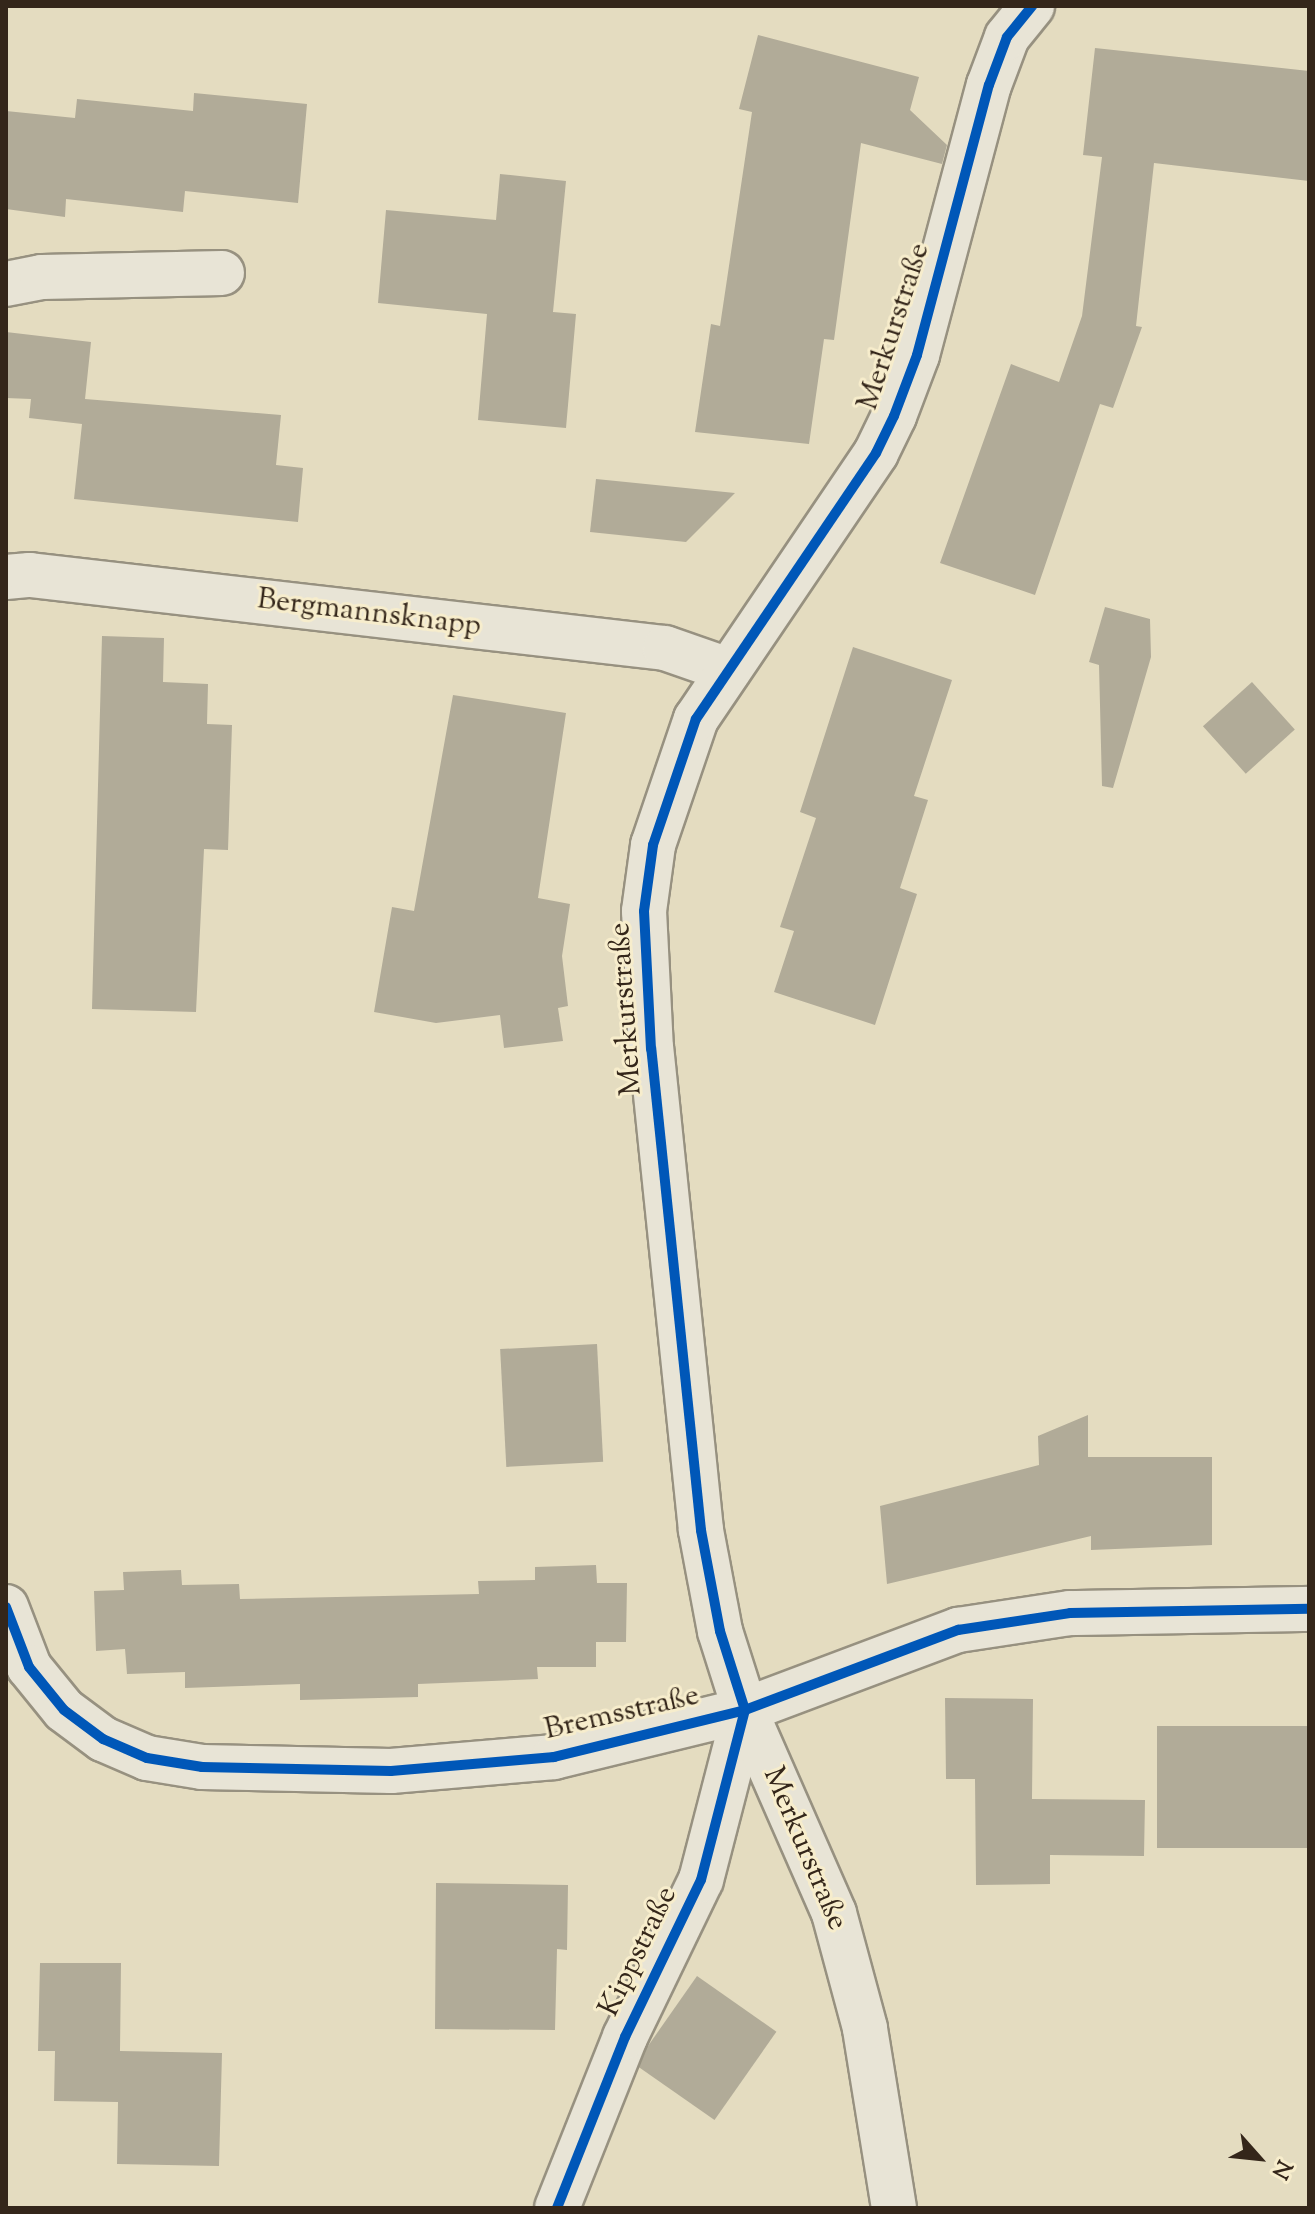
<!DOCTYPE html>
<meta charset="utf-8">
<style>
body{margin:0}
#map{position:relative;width:1315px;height:2214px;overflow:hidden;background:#e4dcc0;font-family:"Sorts Mill Goudy",serif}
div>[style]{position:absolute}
.building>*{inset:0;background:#b1ab98;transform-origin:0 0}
.roads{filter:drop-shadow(2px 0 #979180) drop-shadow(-2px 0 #979180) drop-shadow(0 2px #979180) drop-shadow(0 -2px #979180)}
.minor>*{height:44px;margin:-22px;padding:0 22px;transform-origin:22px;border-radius:22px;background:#e8e4d6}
.cycleway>*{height:10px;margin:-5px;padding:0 5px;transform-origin:5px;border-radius:5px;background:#0057b8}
span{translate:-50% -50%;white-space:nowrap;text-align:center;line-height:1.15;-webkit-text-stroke:6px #f7edcc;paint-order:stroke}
.street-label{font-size:30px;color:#34261a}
.frame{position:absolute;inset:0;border:8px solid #34261a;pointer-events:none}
.north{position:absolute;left:1219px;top:2118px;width:80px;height:80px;-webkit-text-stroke:6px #f7edcc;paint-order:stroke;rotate:117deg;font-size:22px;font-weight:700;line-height:32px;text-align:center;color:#34261a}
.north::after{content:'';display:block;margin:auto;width:28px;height:36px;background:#34261a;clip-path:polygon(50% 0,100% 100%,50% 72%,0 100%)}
</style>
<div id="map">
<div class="building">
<div style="clip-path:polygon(758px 35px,919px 77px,910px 110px,947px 145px,942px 164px,861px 143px,834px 340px,824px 339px,809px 444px,695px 432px,711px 324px,720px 326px,752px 112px,739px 109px)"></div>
<div style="clip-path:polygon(1095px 48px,1309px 71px,1309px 181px,1154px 163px,1136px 326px,1142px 327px,1113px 408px,1100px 404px,1035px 595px,940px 563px,1011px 364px,1059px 382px,1082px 316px,1102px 157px,1083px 155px)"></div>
<div style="clip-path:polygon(194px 93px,307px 104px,298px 203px,185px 191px,183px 212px,66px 199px,65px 217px,6px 209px,6px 111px,75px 118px,77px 99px,193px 111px)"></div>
<div style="clip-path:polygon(500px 174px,566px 181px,553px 312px,576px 314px,566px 428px,478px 420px,487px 314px,378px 303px,386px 210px,496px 220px)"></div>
<div style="clip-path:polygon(6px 332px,91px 342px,85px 399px,281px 415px,276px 465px,303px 468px,298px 522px,74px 499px,82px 424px,29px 418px,31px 399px,6px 398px)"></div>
<div style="clip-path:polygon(596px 479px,735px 493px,686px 542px,590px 532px)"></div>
<div style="clip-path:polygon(1105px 607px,1150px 619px,1151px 657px,1113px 788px,1102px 786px,1099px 665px,1089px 662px)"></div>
<div style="clip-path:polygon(102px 636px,164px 638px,163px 682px,208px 684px,207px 724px,232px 725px,228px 850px,204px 849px,196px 1012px,92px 1009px)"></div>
<div style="clip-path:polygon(853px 647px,952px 680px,914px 796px,928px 800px,900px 888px,917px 894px,875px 1025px,774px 992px,794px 931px,780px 927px,816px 818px,800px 812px)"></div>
<div style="left:1252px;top:682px;width:64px;height:66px;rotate:48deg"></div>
<div style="clip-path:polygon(453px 695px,566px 713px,538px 898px,570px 904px,562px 956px,568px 1006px,558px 1008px,563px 1041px,504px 1048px,500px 1015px,436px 1023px,374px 1012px,392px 907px,414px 911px)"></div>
<div style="left:597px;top:1344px;width:118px;height:97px;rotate:87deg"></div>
<div style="clip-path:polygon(1088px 1415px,1088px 1457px,1212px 1457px,1212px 1545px,1091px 1550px,1091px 1536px,887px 1584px,880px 1506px,1039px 1465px,1038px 1436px)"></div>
<div style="clip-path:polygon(596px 1565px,597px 1583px,627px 1583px,626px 1642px,596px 1642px,596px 1667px,537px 1667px,538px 1679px,418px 1684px,418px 1697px,300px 1700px,300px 1684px,185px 1688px,185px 1672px,127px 1674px,125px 1649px,96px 1651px,94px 1591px,124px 1590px,123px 1572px,181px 1570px,182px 1585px,239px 1584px,240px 1599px,479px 1594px,478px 1581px,535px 1580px,535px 1567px)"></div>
<div style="clip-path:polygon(945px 1698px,1033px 1699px,1032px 1799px,1145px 1800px,1144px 1856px,1050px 1855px,1050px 1884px,976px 1885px,975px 1779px,946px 1779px)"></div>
<div style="left:1157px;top:1726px;width:152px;height:122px"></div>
<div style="clip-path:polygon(436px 1883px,568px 1885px,567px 1950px,557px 1949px,555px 2030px,435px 2029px)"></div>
<div style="clip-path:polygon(40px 1963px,121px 1963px,120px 2051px,222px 2053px,219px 2166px,117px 2164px,118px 2102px,54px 2101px,55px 2051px,38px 2051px)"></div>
<div style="left:697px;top:1976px;width:97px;height:108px;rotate:35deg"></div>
</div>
<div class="roads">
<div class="minor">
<div style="left:6px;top:284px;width:37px;rotate:-11deg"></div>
<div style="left:42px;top:277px;width:180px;rotate:-1.3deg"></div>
<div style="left:6px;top:577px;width:24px;rotate:-5deg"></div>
<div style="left:30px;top:575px;width:639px;rotate:6.56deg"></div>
<div style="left:665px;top:648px;width:67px;rotate:19.2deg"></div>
<div style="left:6px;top:1607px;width:64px;rotate:69deg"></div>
<div style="left:29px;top:1667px;width:55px;rotate:50.9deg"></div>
<div style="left:64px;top:1710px;width:49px;rotate:36.6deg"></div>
<div style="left:103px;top:1739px;width:48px;rotate:23.4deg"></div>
<div style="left:147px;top:1758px;width:56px;rotate:9.3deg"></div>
<div style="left:202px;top:1767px;width:189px;rotate:1.2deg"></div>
<div style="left:391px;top:1771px;width:164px;rotate:-4.9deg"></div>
<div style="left:554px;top:1757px;width:197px;rotate:-13.8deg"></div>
<div style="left:745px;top:1710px;width:228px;rotate:-20.6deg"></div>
<div style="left:958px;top:1630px;width:113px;rotate:-8.6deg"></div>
<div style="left:1070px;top:1613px;width:239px;rotate:-1deg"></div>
<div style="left:557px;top:2208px;width:184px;rotate:-68.3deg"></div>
<div style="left:625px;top:2037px;width:174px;rotate:-64.2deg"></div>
<div style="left:701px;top:1880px;width:176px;rotate:-75.5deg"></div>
<div style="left:894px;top:2208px;width:182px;rotate:-99.2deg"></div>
<div style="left:865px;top:2028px;width:119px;rotate:-105.1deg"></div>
<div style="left:834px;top:1913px;width:222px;rotate:-113.7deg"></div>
<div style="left:745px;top:1710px;width:83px;rotate:-107.6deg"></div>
<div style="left:720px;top:1631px;width:103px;rotate:-100.7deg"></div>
<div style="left:701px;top:1530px;width:484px;rotate:-95.9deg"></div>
<div style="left:651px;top:1049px;width:138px;rotate:-92.9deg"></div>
<div style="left:644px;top:911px;width:67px;rotate:-82.2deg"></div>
<div style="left:653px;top:845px;width:133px;rotate:-71.2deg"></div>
<div style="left:696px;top:719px;width:321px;rotate:-55.9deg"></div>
<div style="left:876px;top:453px;width:41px;rotate:-64.1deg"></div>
<div style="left:894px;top:416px;width:65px;rotate:-69.3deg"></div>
<div style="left:917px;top:355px;width:279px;rotate:-75.1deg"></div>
<div style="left:989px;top:85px;width:51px;rotate:-69.4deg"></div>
<div style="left:1007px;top:37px;width:40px;rotate:-51deg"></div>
</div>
</div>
<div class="cycleway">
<div style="left:6px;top:1607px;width:64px;rotate:69deg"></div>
<div style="left:29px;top:1667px;width:55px;rotate:50.9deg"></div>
<div style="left:64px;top:1710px;width:49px;rotate:36.6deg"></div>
<div style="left:103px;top:1739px;width:48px;rotate:23.4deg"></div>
<div style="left:147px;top:1758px;width:56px;rotate:9.3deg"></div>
<div style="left:202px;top:1767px;width:189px;rotate:1.2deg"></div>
<div style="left:391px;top:1771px;width:164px;rotate:-4.9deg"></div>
<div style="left:554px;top:1757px;width:197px;rotate:-13.8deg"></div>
<div style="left:745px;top:1710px;width:228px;rotate:-20.6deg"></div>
<div style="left:958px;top:1630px;width:113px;rotate:-8.6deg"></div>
<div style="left:1070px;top:1613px;width:239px;rotate:-1deg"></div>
<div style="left:557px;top:2208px;width:184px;rotate:-68.3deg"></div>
<div style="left:625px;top:2037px;width:174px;rotate:-64.2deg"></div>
<div style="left:701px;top:1880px;width:176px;rotate:-75.5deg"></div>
<div style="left:745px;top:1710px;width:83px;rotate:-107.6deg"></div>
<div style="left:720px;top:1631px;width:103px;rotate:-100.7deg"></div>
<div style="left:701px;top:1530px;width:484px;rotate:-95.9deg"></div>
<div style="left:651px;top:1049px;width:138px;rotate:-92.9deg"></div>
<div style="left:644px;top:911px;width:67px;rotate:-82.2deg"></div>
<div style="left:653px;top:845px;width:133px;rotate:-71.2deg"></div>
<div style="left:696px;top:719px;width:321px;rotate:-55.9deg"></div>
<div style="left:876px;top:453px;width:41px;rotate:-64.1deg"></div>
<div style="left:894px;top:416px;width:65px;rotate:-69.3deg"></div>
<div style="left:917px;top:355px;width:279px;rotate:-75.1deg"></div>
<div style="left:989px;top:85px;width:51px;rotate:-69.4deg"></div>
<div style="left:1007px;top:37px;width:40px;rotate:-51deg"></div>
</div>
<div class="street-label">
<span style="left:895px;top:327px;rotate:-72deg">Merkurstraße</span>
<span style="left:369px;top:614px;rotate:7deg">Bergmannsknapp</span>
<span style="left:627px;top:1009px;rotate:-94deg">Merkurstraße</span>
<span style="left:622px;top:1714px;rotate:-13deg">Bremsstraße</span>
<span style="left:804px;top:1849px;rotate:67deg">Merkurstraße</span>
<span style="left:639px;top:1952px;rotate:-64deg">Kippstraße</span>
</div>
<div class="frame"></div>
<div class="north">N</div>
</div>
